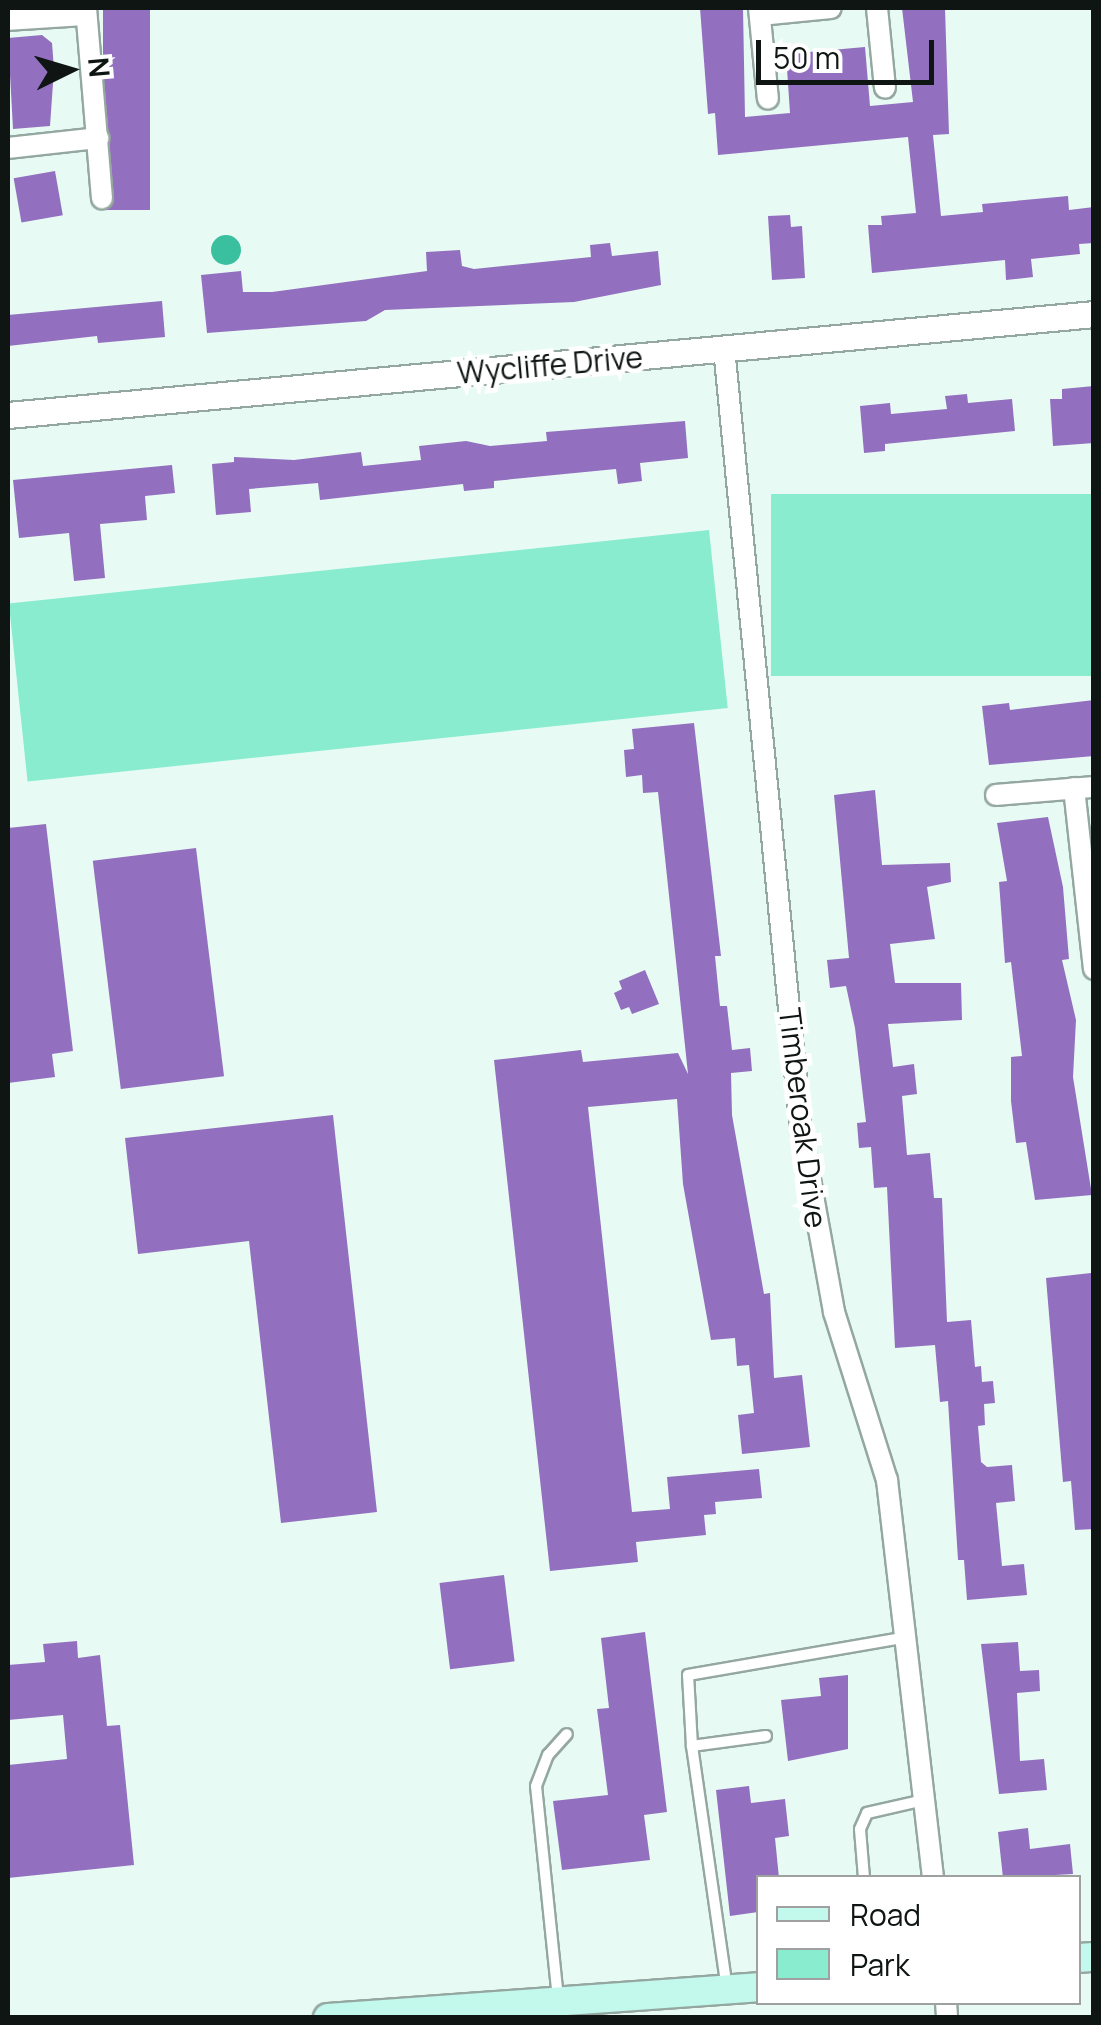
<!DOCTYPE html>
<style>
body{margin:0}
#map{position:relative;width:1101px;height:2025px;overflow:hidden;background:#e7fbf4;font-family:Manrope,sans-serif}
div>[style]{position:absolute}
.green>*{inset:0;background:#89eccf;transform-origin:0 0}
.water>*{inset:0;background:#3bc09f}
.round{border-radius:50%}
.building>*{inset:0;background:#936fbf;transform-origin:0 0}
.roads{filter:drop-shadow(2px 0 #94a7a0) drop-shadow(-2px 0 #94a7a0) drop-shadow(0 2px #94a7a0) drop-shadow(0 -2px #94a7a0)}
.service>*{height:10px;margin:-5px;padding:0 5px;transform-origin:5px;border-radius:5px;background:#fff}
.minor>*{height:20px;margin:-10px;padding:0 10px;transform-origin:10px;border-radius:10px;background:#fff}
.tertiary>*{height:25px;margin:-12.5px;padding:0 12.5px;transform-origin:12.5px;border-radius:12.5px;background:#fff}
.secondary>*{height:28px;margin:-14px;padding:0 14px;transform-origin:14px;border-radius:14px;background:#c3f8ec}
span{translate:-50% -50%;white-space:nowrap;text-align:center;line-height:1.15;-webkit-text-stroke:10px #fff;paint-order:stroke}
.street-label{font-size:30px;color:#0e1513}
.frame{position:absolute;inset:0;border:10px solid #0e1513;pointer-events:none}
.legend{position:absolute;left:756px;top:1875px;width:325px;height:130px;box-sizing:border-box;background:#fff;border:2px solid #9fa1a1;margin:0;padding:12px 18px;list-style:none;font-size:30px;color:#0e1513}
.legend li{display:flex;align-items:center;gap:20px;height:50px}
.legend b{width:50px;border:2px solid #9fa1a1}
.north{position:absolute;left:20px;top:20px;width:100px;height:100px;-webkit-text-stroke:8px #fff;paint-order:stroke;rotate:85deg;font-size:28px;font-weight:700;line-height:40px;text-align:center;color:#0e1513}
.north::after{content:'';display:block;margin:auto;width:35px;height:45px;background:#0e1513;clip-path:polygon(50% 0,100% 100%,50% 72%,0 100%)}
.scale{position:absolute;left:756px;top:40px;width:178px;height:45px;box-sizing:border-box;border:5px solid #0e1513;border-top:0;padding-left:12px;font-size:30px;line-height:35px;white-space:nowrap;color:#0e1513;-webkit-text-stroke:8px #fff;paint-order:stroke}
</style>
<div id="map">
<div class="green">
<div style="left:1093px;top:494px;width:182px;height:322px;rotate:90deg"></div>
<div style="left:709px;top:530px;width:179px;height:704px;rotate:84deg"></div>
</div>
<div class="water">
<div class="round" style="left:211px;top:235px;width:30px;height:30px"></div>
</div>
<div class="building">
<div style="left:103px;top:8px;width:47px;height:202px"></div>
<div style="clip-path:polygon(700px 8px,743px 8px,745px 117px,790px 113px,786px 54px,865px 47px,870px 106px,913px 102px,902px 8px,945px 8px,949px 134px,933px 135px,941px 216px,983px 212px,982px 204px,1068px 196px,1069px 210px,1094px 207px,1094px 243px,1079px 244px,1080px 254px,1031px 259px,1033px 277px,1006px 280px,1005px 260px,872px 273px,868px 225px,882px 225px,881px 216px,916px 213px,908px 137px,718px 155px,715px 113px,708px 114px)"></div>
<div style="clip-path:polygon(42px 35px,52px 43px,54px 69px,50px 126px,13px 129px,8px 38px)"></div>
<div style="left:55px;top:171px;width:45px;height:42px;rotate:80deg"></div>
<div style="clip-path:polygon(790px 215px,791px 227px,802px 226px,805px 278px,772px 280px,768px 216px)"></div>
<div style="clip-path:polygon(610px 243px,612px 256px,658px 251px,661px 285px,574px 302px,385px 310px,366px 321px,207px 333px,201px 275px,241px 271px,243px 292px,272px 292px,427px 271px,426px 252px,460px 250px,462px 266px,474px 269px,591px 257px,590px 245px)"></div>
<div style="clip-path:polygon(162px 301px,165px 337px,98px 343px,97px 336px,8px 346px,8px 315px)"></div>
<div style="clip-path:polygon(1094px 386px,1094px 443px,1053px 446px,1050px 399px,1062px 399px,1062px 389px)"></div>
<div style="clip-path:polygon(967px 394px,968px 403px,1012px 399px,1015px 431px,885px 444px,885px 451px,864px 453px,860px 406px,890px 403px,891px 414px,947px 409px,945px 396px)"></div>
<div style="clip-path:polygon(685px 421px,688px 458px,640px 463px,642px 481px,618px 484px,616px 469px,494px 481px,494px 488px,464px 491px,463px 484px,320px 500px,318px 483px,249px 489px,251px 512px,216px 515px,212px 464px,234px 462px,234px 457px,294px 460px,361px 452px,363px 466px,421px 460px,419px 446px,466px 441px,490px 446px,547px 441px,546px 432px)"></div>
<div style="clip-path:polygon(172px 465px,175px 493px,145px 496px,147px 520px,100px 524px,105px 578px,74px 581px,69px 533px,19px 538px,13px 480px)"></div>
<div style="clip-path:polygon(1094px 700px,1094px 756px,989px 765px,982px 706px,1009px 703px,1010px 710px)"></div>
<div style="clip-path:polygon(694px 723px,721px 956px,715px 956px,720px 1006px,727px 1006px,732px 1050px,750px 1048px,752px 1071px,731px 1073px,732px 1115px,764px 1294px,770px 1293px,774px 1378px,802px 1375px,810px 1447px,742px 1454px,738px 1415px,754px 1413px,749px 1365px,737px 1366px,735px 1338px,711px 1340px,683px 1184px,677px 1099px,588px 1107px,632px 1512px,670px 1509px,667px 1477px,759px 1469px,762px 1498px,715px 1502px,716px 1514px,704px 1515px,706px 1535px,636px 1542px,638px 1562px,550px 1571px,494px 1060px,581px 1050px,583px 1062px,678px 1053px,688px 1074px,658px 792px,643px 793px,642px 775px,626px 777px,624px 750px,634px 749px,632px 729px)"></div>
<div style="clip-path:polygon(875px 790px,882px 865px,950px 863px,951px 882px,927px 887px,935px 939px,890px 944px,895px 983px,961px 983px,962px 1020px,888px 1024px,893px 1067px,914px 1064px,917px 1094px,902px 1096px,907px 1155px,930px 1153px,934px 1198px,942px 1198px,947px 1322px,971px 1320px,975px 1367px,981px 1366px,982px 1382px,993px 1381px,995px 1403px,984px 1404px,985px 1425px,978px 1426px,981px 1462px,987px 1467px,1012px 1465px,1015px 1501px,996px 1503px,1002px 1566px,1024px 1564px,1027px 1595px,967px 1600px,964px 1560px,958px 1560px,948px 1401px,940px 1402px,935px 1345px,895px 1348px,887px 1187px,874px 1188px,871px 1147px,859px 1148px,857px 1123px,866px 1122px,855px 1028px,846px 986px,830px 988px,827px 960px,849px 958px,834px 795px)"></div>
<div style="clip-path:polygon(1048px 817px,1063px 887px,1069px 959px,1062px 960px,1076px 1020px,1073px 1077px,1092px 1195px,1035px 1200px,1026px 1142px,1016px 1143px,1011px 1101px,1011px 1057px,1022px 1056px,1011px 962px,1005px 963px,999px 882px,1007px 881px,997px 823px)"></div>
<div style="clip-path:polygon(46px 824px,73px 1051px,52px 1054px,55px 1077px,8px 1083px,8px 828px)"></div>
<div style="left:196px;top:848px;width:230px;height:104px;rotate:83deg"></div>
<div style="clip-path:polygon(645px 970px,659px 1004px,632px 1014px,629px 1007px,621px 1010px,614px 993px,622px 989px,619px 981px)"></div>
<div style="clip-path:polygon(333px 1115px,377px 1512px,281px 1523px,249px 1241px,138px 1254px,125px 1138px)"></div>
<div style="clip-path:polygon(1091px 1273px,1094px 1529px,1075px 1530px,1071px 1481px,1063px 1482px,1046px 1278px)"></div>
<div style="left:504px;top:1575px;width:87px;height:65px;rotate:83deg"></div>
<div style="clip-path:polygon(645px 1632px,667px 1812px,644px 1815px,650px 1860px,562px 1870px,553px 1801px,608px 1795px,597px 1709px,609px 1708px,601px 1638px)"></div>
<div style="clip-path:polygon(77px 1641px,78px 1658px,100px 1655px,107px 1726px,120px 1725px,134px 1865px,8px 1878px,8px 1765px,67px 1759px,63px 1715px,8px 1720px,8px 1665px,45px 1662px,43px 1644px)"></div>
<div style="clip-path:polygon(1018px 1642px,1020px 1671px,1039px 1670px,1040px 1691px,1017px 1693px,1020px 1761px,1044px 1759px,1047px 1790px,999px 1794px,981px 1644px)"></div>
<div style="clip-path:polygon(848px 1675px,848px 1749px,788px 1761px,781px 1700px,821px 1696px,819px 1678px)"></div>
<div style="clip-path:polygon(749px 1786px,751px 1803px,785px 1799px,789px 1836px,775px 1838px,779px 1878px,758px 1878px,758px 1912px,730px 1916px,716px 1790px)"></div>
<div style="clip-path:polygon(1028px 1828px,1030px 1849px,1070px 1844px,1073px 1874px,1003px 1878px,998px 1832px)"></div>
</div>
<div class="roads">
<div class="service">
<div style="left:766px;top:1736px;width:75px;rotate:172.3deg"></div>
<div style="left:692px;top:1746px;width:71px;rotate:-93.2deg"></div>
<div style="left:688px;top:1675px;width:223px;rotate:-9.8deg"></div>
<div style="left:692px;top:1746px;width:246px;rotate:81.8deg"></div>
<div style="left:864px;top:1878px;width:49px;rotate:-94.7deg"></div>
<div style="left:860px;top:1829px;width:17px;rotate:-66deg"></div>
<div style="left:867px;top:1813px;width:58px;rotate:-12.8deg"></div>
<div style="left:560px;top:2018px;width:233px;rotate:-95.9deg"></div>
<div style="left:536px;top:1786px;width:33px;rotate:-69deg"></div>
<div style="left:548px;top:1755px;width:28px;rotate:-48deg"></div>
</div>
<div class="minor">
<div style="left:86px;top:8px;width:191px;rotate:85.2deg"></div>
<div style="left:759px;top:8px;width:91px;rotate:84.4deg"></div>
<div style="left:877px;top:8px;width:80px;rotate:84.3deg"></div>
<div style="left:760px;top:15px;width:71px;rotate:-5.6deg"></div>
<div style="left:8px;top:20px;width:78px;rotate:-3.7deg"></div>
<div style="left:8px;top:148px;width:91px;rotate:-6.3deg"></div>
<div style="left:724px;top:348px;width:786px;rotate:84.38deg"></div>
<div style="left:801px;top:1130px;width:185px;rotate:79.7deg"></div>
<div style="left:834px;top:1312px;width:176px;rotate:72.5deg"></div>
<div style="left:887px;top:1480px;width:401px;rotate:83.4deg"></div>
<div style="left:1074px;top:788px;width:182px;rotate:83.7deg"></div>
<div style="left:996px;top:795px;width:98px;rotate:-4.7deg"></div>
<div style="left:946px;top:2002px;width:16px;rotate:86deg"></div>
</div>
<div class="tertiary">
<div style="left:8px;top:415px;width:1091px;rotate:-5.31deg"></div>
</div>
<div class="secondary">
<div style="left:1078px;top:1958px;width:16px;rotate:-4deg"></div>
<div style="left:328px;top:2018px;width:431px;rotate:-4.1deg"></div>
</div>
</div>
<div class="street-label">
<span style="left:550px;top:365px;rotate:-5deg">Wycliffe Drive</span>
<span style="left:803px;top:1118px;rotate:83deg">Timberoak Drive</span>
</div>
<div class="frame"></div>
<ul class="legend">
<li><b style="height:12px;background:#c3f8ec"></b>Road</li>
<li><b style="height:28px;background:#89eccf"></b>Park</li>
</ul>
<div class="north">N</div>
<div class="scale">50 m</div>
</div>
